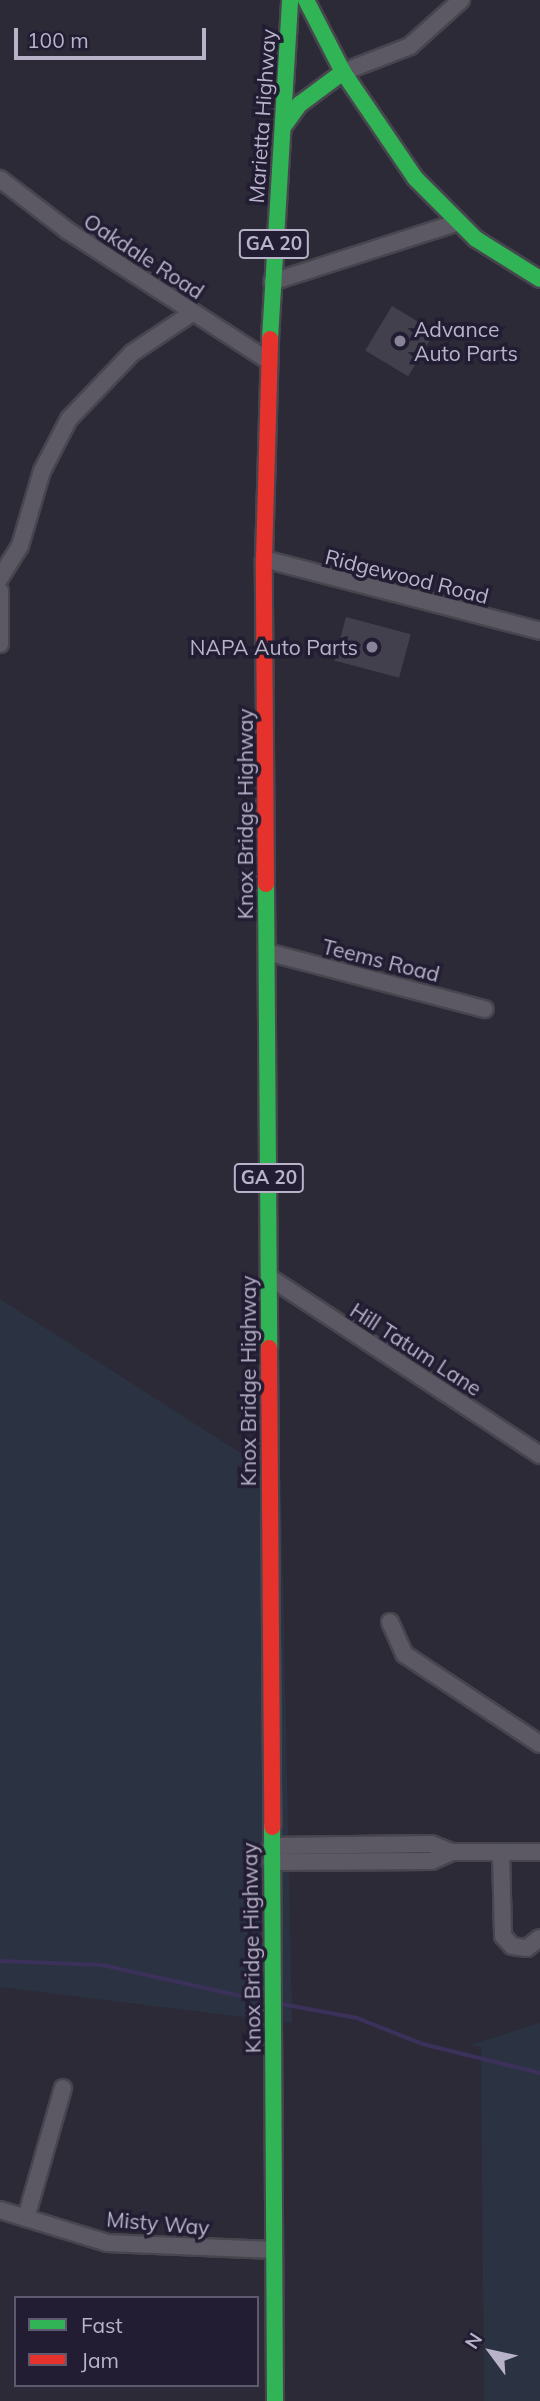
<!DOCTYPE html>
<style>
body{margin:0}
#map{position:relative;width:540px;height:2401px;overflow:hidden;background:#2c2a37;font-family:Mulish,sans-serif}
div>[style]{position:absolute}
.green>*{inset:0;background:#2b3343}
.stream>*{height:3.5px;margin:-1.75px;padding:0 1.75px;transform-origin:1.75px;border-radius:1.75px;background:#3b315a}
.building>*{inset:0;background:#42404d;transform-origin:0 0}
.roads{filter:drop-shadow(2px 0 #47454e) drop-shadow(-2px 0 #47454e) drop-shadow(0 2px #47454e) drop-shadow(0 -2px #47454e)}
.street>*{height:16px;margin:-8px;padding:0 8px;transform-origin:8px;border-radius:8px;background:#5c5965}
.fast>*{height:16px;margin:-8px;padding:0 8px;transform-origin:8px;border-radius:8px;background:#30b455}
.jam>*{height:16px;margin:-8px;padding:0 8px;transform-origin:8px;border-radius:8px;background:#e5322d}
.dots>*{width:19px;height:19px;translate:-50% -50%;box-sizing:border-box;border:4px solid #221d32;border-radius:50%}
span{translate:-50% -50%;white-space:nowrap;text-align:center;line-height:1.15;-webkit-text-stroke:7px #221d32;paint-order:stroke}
.shield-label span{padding:2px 5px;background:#221d32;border:2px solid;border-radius:5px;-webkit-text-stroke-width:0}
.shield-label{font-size:19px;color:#b9b3c9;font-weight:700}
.street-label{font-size:21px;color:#b9b3c9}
.poi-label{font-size:21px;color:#b9b3c9}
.left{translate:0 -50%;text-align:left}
.right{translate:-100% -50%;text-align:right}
.legend{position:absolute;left:14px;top:2296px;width:245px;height:91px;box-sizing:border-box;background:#221d32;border:2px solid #5e596e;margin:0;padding:9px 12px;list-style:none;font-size:21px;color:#b9b3c9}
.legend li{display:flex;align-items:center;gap:14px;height:35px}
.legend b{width:35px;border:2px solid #5e596e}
.north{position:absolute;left:456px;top:2317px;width:70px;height:70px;-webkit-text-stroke:5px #221d32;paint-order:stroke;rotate:303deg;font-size:19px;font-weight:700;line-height:28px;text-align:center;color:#b9b3c9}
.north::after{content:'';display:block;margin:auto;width:24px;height:32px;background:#b9b3c9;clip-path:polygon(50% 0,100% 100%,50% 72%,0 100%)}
.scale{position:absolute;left:14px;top:28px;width:192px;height:32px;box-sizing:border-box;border:4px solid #b9b3c9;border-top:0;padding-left:9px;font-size:21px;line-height:24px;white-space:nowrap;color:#b9b3c9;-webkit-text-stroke:5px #221d32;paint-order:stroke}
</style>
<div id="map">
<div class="green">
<div style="clip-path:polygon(0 1299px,281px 1479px,292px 2023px,0 1987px)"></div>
<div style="clip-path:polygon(540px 2023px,540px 2401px,484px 2401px,481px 2047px,470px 2045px)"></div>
</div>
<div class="stream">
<div style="left:0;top:1961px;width:102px;rotate:2.2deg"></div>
<div style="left:102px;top:1965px;width:167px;rotate:12.5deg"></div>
<div style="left:282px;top:2004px;width:76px;rotate:10.6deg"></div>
<div style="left:357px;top:2018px;width:71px;rotate:21.5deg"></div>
<div style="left:423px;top:2044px;width:121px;rotate:13.9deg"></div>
</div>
<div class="building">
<div style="left:392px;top:306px;width:50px;height:52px;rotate:31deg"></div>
<div style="left:346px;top:617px;width:67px;height:45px;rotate:15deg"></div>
</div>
<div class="roads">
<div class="street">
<div style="left:343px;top:72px;width:72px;rotate:-21.2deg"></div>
<div style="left:410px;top:46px;width:69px;rotate:-42deg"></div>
<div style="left:0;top:179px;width:86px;rotate:37.4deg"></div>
<div style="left:68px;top:231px;width:239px;rotate:32.9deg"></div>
<div style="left:272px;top:282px;width:196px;rotate:-17.8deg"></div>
<div style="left:264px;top:559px;width:285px;rotate:14.6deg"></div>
<div style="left:0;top:578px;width:38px;rotate:-58deg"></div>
<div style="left:20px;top:546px;width:78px;rotate:-73.7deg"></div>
<div style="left:42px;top:471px;width:59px;rotate:-62.6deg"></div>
<div style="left:69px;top:419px;width:91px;rotate:-46.3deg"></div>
<div style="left:132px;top:353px;width:72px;rotate:-33.7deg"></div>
<div style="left:0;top:591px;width:53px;rotate:90deg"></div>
<div style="left:267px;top:952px;width:225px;rotate:14.7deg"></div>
<div style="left:269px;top:1277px;width:324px;rotate:33.3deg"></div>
<div style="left:390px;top:1622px;width:35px;rotate:66deg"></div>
<div style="left:404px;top:1654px;width:163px;rotate:33.5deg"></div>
<div style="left:271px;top:1846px;width:160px;rotate:-0.7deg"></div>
<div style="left:431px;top:1844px;width:22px;rotate:21deg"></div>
<div style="left:452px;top:1852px;width:88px"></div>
<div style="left:501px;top:1852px;width:84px;rotate:88.6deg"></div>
<div style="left:503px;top:1936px;width:13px;rotate:48deg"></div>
<div style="left:512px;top:1946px;width:15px;rotate:8deg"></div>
<div style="left:527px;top:1948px;width:16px;rotate:-38deg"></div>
<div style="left:271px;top:1862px;width:161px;rotate:-0.4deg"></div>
<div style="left:432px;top:1861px;width:22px;rotate:-24deg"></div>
<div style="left:0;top:2210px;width:112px;rotate:17.1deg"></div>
<div style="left:107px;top:2243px;width:167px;rotate:2.4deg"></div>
<div style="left:26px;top:2218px;width:135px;rotate:-74.1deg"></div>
</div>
<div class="fast">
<div style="left:343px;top:72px;width:128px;rotate:55.8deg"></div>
<div style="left:415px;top:178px;width:86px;rotate:45deg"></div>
<div style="left:476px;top:239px;width:75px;rotate:32deg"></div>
<div style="left:283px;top:127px;width:29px;rotate:-54deg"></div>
<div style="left:300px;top:104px;width:54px;rotate:-36.7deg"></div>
<div style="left:343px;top:72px;width:81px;rotate:-117.2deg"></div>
<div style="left:270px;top:339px;width:340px;rotate:-86.6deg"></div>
<div style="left:266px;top:884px;width:464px;rotate:89.6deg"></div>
<div style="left:272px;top:1827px;width:574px;rotate:89.7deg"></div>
</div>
<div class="jam">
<div style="left:266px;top:884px;width:325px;rotate:-90.4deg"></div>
<div style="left:264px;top:559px;width:220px;rotate:-88.4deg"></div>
<div style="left:269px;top:1348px;width:479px;rotate:89.6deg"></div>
</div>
</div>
<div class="dots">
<div style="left:400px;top:341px;background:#888396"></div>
<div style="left:372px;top:647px;background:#888396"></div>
</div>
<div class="shield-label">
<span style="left:274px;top:244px">GA 20</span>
<span style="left:269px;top:1178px">GA 20</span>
</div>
<div class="street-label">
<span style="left:262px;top:116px;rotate:-86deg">Marietta Highway</span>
<span style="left:144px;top:256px;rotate:33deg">Oakdale Road</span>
<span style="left:407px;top:576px;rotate:14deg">Ridgewood Road</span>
<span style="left:245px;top:814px;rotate:-90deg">Knox Bridge Highway</span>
<span style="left:381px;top:960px;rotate:14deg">Teems Road</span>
<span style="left:416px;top:1349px;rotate:33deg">Hill Tatum Lane</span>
<span style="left:248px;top:1381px;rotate:-90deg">Knox Bridge Highway</span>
<span style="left:251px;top:1948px;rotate:-91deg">Knox Bridge Highway</span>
<span style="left:158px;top:2223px;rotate:5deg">Misty Way</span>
</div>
<div class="poi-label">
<span class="left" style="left:414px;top:341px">Advance<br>Auto Parts</span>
<span class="right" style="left:358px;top:647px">NAPA Auto Parts</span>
</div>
<ul class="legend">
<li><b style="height:9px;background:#30b455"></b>Fast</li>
<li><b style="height:9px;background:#e5322d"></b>Jam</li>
</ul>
<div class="north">N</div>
<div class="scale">100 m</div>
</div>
